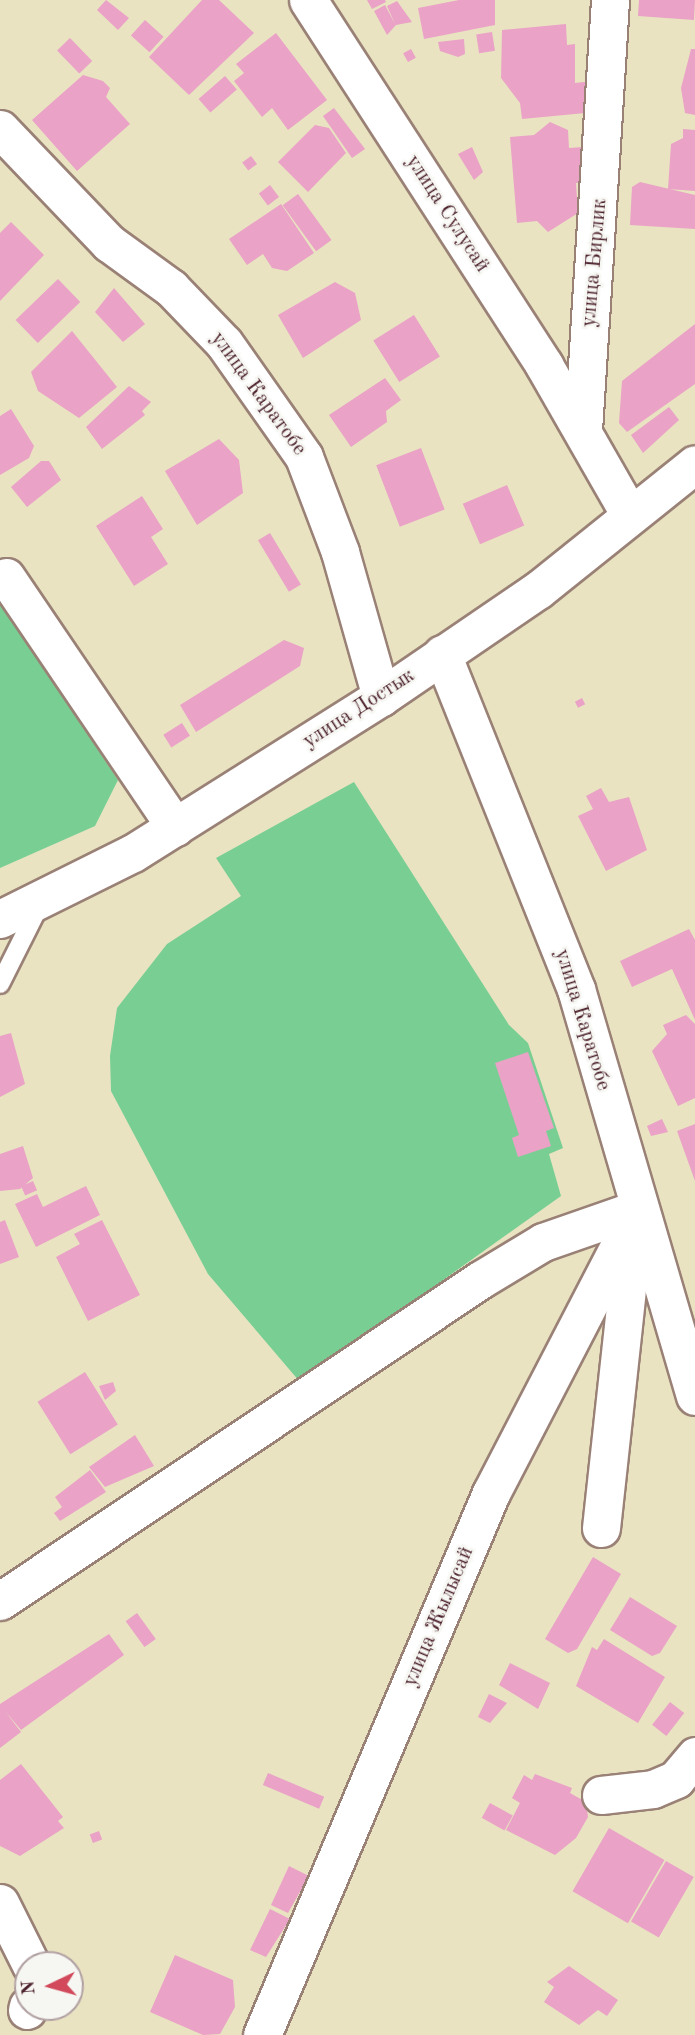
<!DOCTYPE html>
<meta charset="utf-8">
<style>
body{margin:0}
#map{position:relative;width:695px;height:2035px;overflow:hidden;background:#e9e3c2;font-family:"Old Standard TT",serif}
div>[style]{position:absolute}
.green>*{inset:0;background:#79cf93}
.building>*{inset:0;background:#eaa2c6;transform-origin:0 0}
.roads{filter:drop-shadow(2px 0 #9a8176) drop-shadow(-2px 0 #9a8176) drop-shadow(0 2px #9a8176) drop-shadow(0 -2px #9a8176)}
.service>*{height:18px;margin:-9px;padding:0 9px;transform-origin:9px;border-radius:9px;background:#fff}
.minor>*{height:37px;margin:-18.5px;padding:0 18.5px;transform-origin:18.5px;border-radius:18.5px;background:#fff}
span{translate:-50% -50%;white-space:nowrap;text-align:center;line-height:1.15;-webkit-text-stroke:5px #f6f6f2;paint-order:stroke}
.street-label{font-size:21px;color:#4a1f2b}
.north{position:absolute;left:14px;top:1951px;width:70px;height:70px;box-sizing:border-box;background:#f6f6f2;border:2px solid #b1a0a2;border-radius:50%;rotate:265deg;font-size:19px;font-weight:700;line-height:28px;text-align:center;color:#4a1f2b}
.north::after{content:'';display:block;margin:auto;width:24px;height:32px;background:#d1495b;clip-path:polygon(50% 0,100% 100%,50% 72%,0 100%)}
</style>
<div id="map">
<div class="green">
<div style="clip-path:polygon(0 603px,118px 780px,95px 826px,0 868px)"></div>
<div style="clip-path:polygon(354px 782px,509px 1025px,528px 1043px,563px 1148px,549px 1154px,561px 1196px,300px 1382px,208px 1274px,111px 1091px,110px 1056px,117px 1008px,167px 944px,241px 896px,216px 858px)"></div>
</div>
<div class="building">
<div style="clip-path:polygon(106px 0,129px 18px,118px 30px,97px 10px)"></div>
<div style="clip-path:polygon(202px 0,219px 0,254px 33px,189px 95px,149px 57px)"></div>
<div style="clip-path:polygon(367px 0,385px 0,386px 2px,372px 9px)"></div>
<div style="clip-path:polygon(459px 0,495px 0,495px 25px,424px 39px,418px 8px)"></div>
<div style="clip-path:polygon(639px 0,695px 0,694px 20px,638px 16px)"></div>
<div style="clip-path:polygon(397px 1px,412px 22px,396px 25px,387px 35px,374px 11px,385px 5px,395px 24px,387px 6px)"></div>
<div style="left:145px;top:20px;width:25px;height:21px;rotate:42deg"></div>
<div style="clip-path:polygon(566px 24px,567px 45px,575px 44px,575px 83px,593px 81px,596px 112px,522px 119px,520px 103px,501px 78px,502px 30px)"></div>
<div style="left:492px;top:32px;width:19px;height:16px;rotate:81deg"></div>
<div style="clip-path:polygon(276px 33px,327px 100px,288px 130px,272px 108px,262px 117px,234px 81px,244px 73px,236px 64px)"></div>
<div style="left:70px;top:38px;width:32px;height:18px;rotate:46deg"></div>
<div style="clip-path:polygon(464px 39px,465px 54px,458px 57px,440px 51px,438px 42px)"></div>
<div style="left:411px;top:49px;width:10px;height:9px;rotate:61deg"></div>
<div style="clip-path:polygon(691px 49px,695px 49px,695px 115px,685px 113px,681px 88px)"></div>
<div style="clip-path:polygon(83px 75px,103px 81px,110px 88px,106px 97px,130px 124px,77px 171px,32px 120px)"></div>
<div style="left:225px;top:76px;width:18px;height:35px;rotate:49deg"></div>
<div style="clip-path:polygon(334px 108px,365px 149px,352px 158px,323px 116px)"></div>
<div style="clip-path:polygon(550px 122px,568px 130px,569px 148px,583px 147px,585px 182px,576px 183px,578px 213px,548px 232px,537px 221px,517px 223px,510px 137px,534px 135px)"></div>
<div style="clip-path:polygon(315px 125px,329px 128px,346px 153px,308px 192px,278px 162px)"></div>
<div style="clip-path:polygon(683px 129px,695px 130px,695px 191px,668px 189px,671px 144px,683px 138px)"></div>
<div style="clip-path:polygon(472px 147px,483px 172px,474px 180px,458px 154px)"></div>
<div style="left:251px;top:156px;width:10px;height:11px;rotate:53deg"></div>
<div style="clip-path:polygon(640px 182px,695px 195px,695px 229px,630px 225px,632px 187px)"></div>
<div style="left:270px;top:185px;width:15px;height:14px;rotate:53deg"></div>
<div style="left:298px;top:194px;width:57px;height:19px;rotate:54deg"></div>
<div style="clip-path:polygon(281px 204px,314px 253px,287px 271px,272px 268px,263px 254px,247px 265px,229px 239px)"></div>
<div style="clip-path:polygon(11px 222px,44px 255px,0 301px,0 233px)"></div>
<div style="left:58px;top:279px;width:32px;height:59px;rotate:46deg"></div>
<div style="clip-path:polygon(335px 282px,355px 293px,361px 320px,303px 358px,278px 315px)"></div>
<div style="clip-path:polygon(114px 288px,145px 324px,123px 342px,95px 312px)"></div>
<div style="left:414px;top:315px;width:49px;height:48px;rotate:58deg"></div>
<div style="clip-path:polygon(695px 324px,695px 384px,627px 432px,619px 423px,622px 381px)"></div>
<div style="clip-path:polygon(72px 331px,117px 387px,79px 418px,38px 391px,31px 372px)"></div>
<div style="clip-path:polygon(385px 378px,401px 400px,386px 411px,387px 422px,351px 447px,329px 415px)"></div>
<div style="clip-path:polygon(129px 386px,151px 402px,142px 411px,145px 415px,102px 449px,86px 427px)"></div>
<div style="clip-path:polygon(669px 407px,679px 420px,643px 453px,631px 435px)"></div>
<div style="clip-path:polygon(11px 409px,34px 446px,29px 458px,0 475px,0 416px)"></div>
<div style="clip-path:polygon(219px 439px,239px 460px,243px 493px,197px 525px,165px 471px)"></div>
<div style="left:421px;top:448px;width:66px;height:48px;rotate:69deg"></div>
<div style="clip-path:polygon(41px 461px,49px 461px,61px 480px,27px 507px,11px 487px)"></div>
<div style="left:507px;top:485px;width:44px;height:48px;rotate:67deg"></div>
<div style="clip-path:polygon(142px 496px,163px 529px,151px 537px,168px 564px,134px 586px,96px 526px)"></div>
<div style="left:270px;top:533px;width:60px;height:14px;rotate:59deg"></div>
<div style="clip-path:polygon(284px 640px,304px 648px,300px 666px,196px 732px,180px 705px)"></div>
<div style="left:582px;top:698px;width:7px;height:8px;rotate:63deg"></div>
<div style="left:182px;top:723px;width:15px;height:22px;rotate:58deg"></div>
<div style="clip-path:polygon(601px 788px,609px 802px,629px 797px,647px 850px,606px 871px,578px 816px,593px 809px,586px 796px)"></div>
<div style="clip-path:polygon(689px 929px,695px 940px,695px 1020px,672px 969px,632px 987px,620px 961px)"></div>
<div style="clip-path:polygon(686px 1015px,695px 1024px,695px 1098px,678px 1106px,652px 1051px,667px 1034px,663px 1025px)"></div>
<div style="clip-path:polygon(11px 1033px,25px 1084px,0 1097px,0 1036px)"></div>
<div style="clip-path:polygon(528px 1052px,554px 1128px,546px 1131px,551px 1146px,518px 1157px,512px 1138px,519px 1135px,495px 1063px)"></div>
<div style="clip-path:polygon(662px 1119px,668px 1132px,651px 1136px,647px 1126px)"></div>
<div style="clip-path:polygon(695px 1124px,695px 1181px,677px 1131px)"></div>
<div style="clip-path:polygon(23px 1146px,33px 1178px,20px 1189px,0 1191px,0 1154px)"></div>
<div style="left:33px;top:1181px;width:10px;height:13px;rotate:66deg"></div>
<div style="clip-path:polygon(86px 1186px,100px 1215px,36px 1247px,15px 1204px,37px 1194px,43px 1207px)"></div>
<div style="clip-path:polygon(5px 1220px,19px 1257px,0 1264px,0 1222px)"></div>
<div style="clip-path:polygon(102px 1220px,140px 1295px,88px 1321px,56px 1257px,80px 1244px,74px 1234px)"></div>
<div style="left:85px;top:1372px;width:62px;height:56px;rotate:58deg"></div>
<div style="clip-path:polygon(113px 1382px,116px 1391px,105px 1400px,99px 1386px)"></div>
<div style="clip-path:polygon(135px 1435px,154px 1466px,105px 1487px,89px 1467px)"></div>
<div style="clip-path:polygon(90px 1470px,106px 1492px,60px 1521px,54px 1513px,62px 1507px,55px 1497px)"></div>
<div style="clip-path:polygon(593px 1557px,621px 1574px,577px 1649px,568px 1653px,545px 1639px)"></div>
<div style="clip-path:polygon(630px 1597px,677px 1626px,660px 1653px,652px 1656px,610px 1630px)"></div>
<div style="left:137px;top:1613px;width:32px;height:14px;rotate:54deg"></div>
<div style="clip-path:polygon(109px 1634px,124px 1655px,21px 1730px,5px 1711px,21px 1732px,0 1748px,0 1704px)"></div>
<div style="clip-path:polygon(604px 1639px,665px 1677px,638px 1723px,576px 1686px,592px 1647px,597px 1650px)"></div>
<div style="clip-path:polygon(510px 1663px,550px 1683px,538px 1709px,499px 1685px)"></div>
<div style="clip-path:polygon(489px 1694px,507px 1703px,490px 1723px,478px 1717px)"></div>
<div style="left:670px;top:1702px;width:18px;height:29px;rotate:38deg"></div>
<div style="clip-path:polygon(21px 1764px,63px 1817px,58px 1821px,64px 1828px,20px 1856px,0 1846px,0 1780px)"></div>
<div style="left:268px;top:1773px;width:61px;height:13px;rotate:23deg"></div>
<div style="clip-path:polygon(535px 1774px,572px 1788px,570px 1793px,586px 1802px,588px 1817px,576px 1838px,555px 1855px,506px 1830px,520px 1803px,512px 1798px,524px 1775px,532px 1780px)"></div>
<div style="left:490px;top:1803px;width:26px;height:17px;rotate:29deg"></div>
<div style="left:609px;top:1828px;width:64px;height:73px;rotate:30deg"></div>
<div style="left:99px;top:1831px;width:9px;height:10px;rotate:69deg"></div>
<div style="left:666px;top:1861px;width:32px;height:70px;rotate:30deg"></div>
<div style="clip-path:polygon(289px 1866px,309px 1876px,288px 1913px,271px 1905px)"></div>
<div style="clip-path:polygon(270px 1909px,290px 1919px,266px 1957px,250px 1950px)"></div>
<div style="clip-path:polygon(175px 1955px,233px 1980px,235px 2007px,220px 2034px,203px 2035px,150px 2012px)"></div>
<div style="clip-path:polygon(569px 1966px,618px 2000px,607px 2016px,598px 2010px,579px 2025px,544px 2002px,554px 1987px,547px 1982px)"></div>
</div>
<div class="roads">
<div class="service">
<div style="left:0;top:984px;width:87px;rotate:-63.4deg"></div>
</div>
<div class="minor">
<div style="left:308px;top:0;width:435px;rotate:57.1deg"></div>
<div style="left:544px;top:365px;width:173px;rotate:60.2deg"></div>
<div style="left:0;top:129px;width:158px;rotate:46.3deg"></div>
<div style="left:109px;top:243px;width:77px;rotate:36deg"></div>
<div style="left:171px;top:288px;width:76px;rotate:46.1deg"></div>
<div style="left:224px;top:343px;width:139px;rotate:54.9deg"></div>
<div style="left:304px;top:457px;width:102px;rotate:69.2deg"></div>
<div style="left:340px;top:552px;width:151px;rotate:74.2deg"></div>
<div style="left:583px;top:430px;width:431px;rotate:-86.4deg"></div>
<div style="left:6px;top:577px;width:302px;rotate:55.9deg"></div>
<div style="left:442px;top:654px;width:361px;rotate:68.2deg"></div>
<div style="left:576px;top:989px;width:424px;rotate:73.7deg"></div>
<div style="left:0;top:919px;width:148px;rotate:-26.4deg"></div>
<div style="left:133px;top:853px;width:293px;rotate:-32.2deg"></div>
<div style="left:381px;top:697px;width:190px;rotate:-34.3deg"></div>
<div style="left:538px;top:590px;width:201px;rotate:-38.7deg"></div>
<div style="left:601px;top:1528px;width:296px;rotate:-83.8deg"></div>
<div style="left:0;top:1601px;width:577px;rotate:-33.77deg"></div>
<div style="left:480px;top:1280px;width:74px;rotate:-31.1deg"></div>
<div style="left:543px;top:1242px;width:101px;rotate:-19.2deg"></div>
<div style="left:601px;top:1795px;width:52px;rotate:-6.6deg"></div>
<div style="left:653px;top:1789px;width:25px;rotate:-23deg"></div>
<div style="left:676px;top:1779px;width:30px;rotate:-50deg"></div>
<div style="left:0;top:1903px;width:69px;rotate:63.4deg"></div>
<div style="left:27px;top:2010px;width:4px;rotate:-76deg"></div>
<div style="left:262px;top:2035px;width:588px;rotate:-67.1deg"></div>
<div style="left:491px;top:1493px;width:320px;rotate:-62.6deg"></div>
</div>
</div>
<div class="street-label">
<span style="left:447px;top:214px;rotate:57deg">улица Сулусай</span>
<span style="left:595px;top:263px;rotate:-85deg">улица Бирлик</span>
<span style="left:258px;top:394px;rotate:54deg">улица Каратобе</span>
<span style="left:359px;top:709px;rotate:-33deg">улица Достык</span>
<span style="left:582px;top:1020px;rotate:73deg">улица Каратобе</span>
<span style="left:439px;top:1617px;rotate:-67deg">улица Жылысай</span>
</div>
<div class="north">N</div>
</div>
